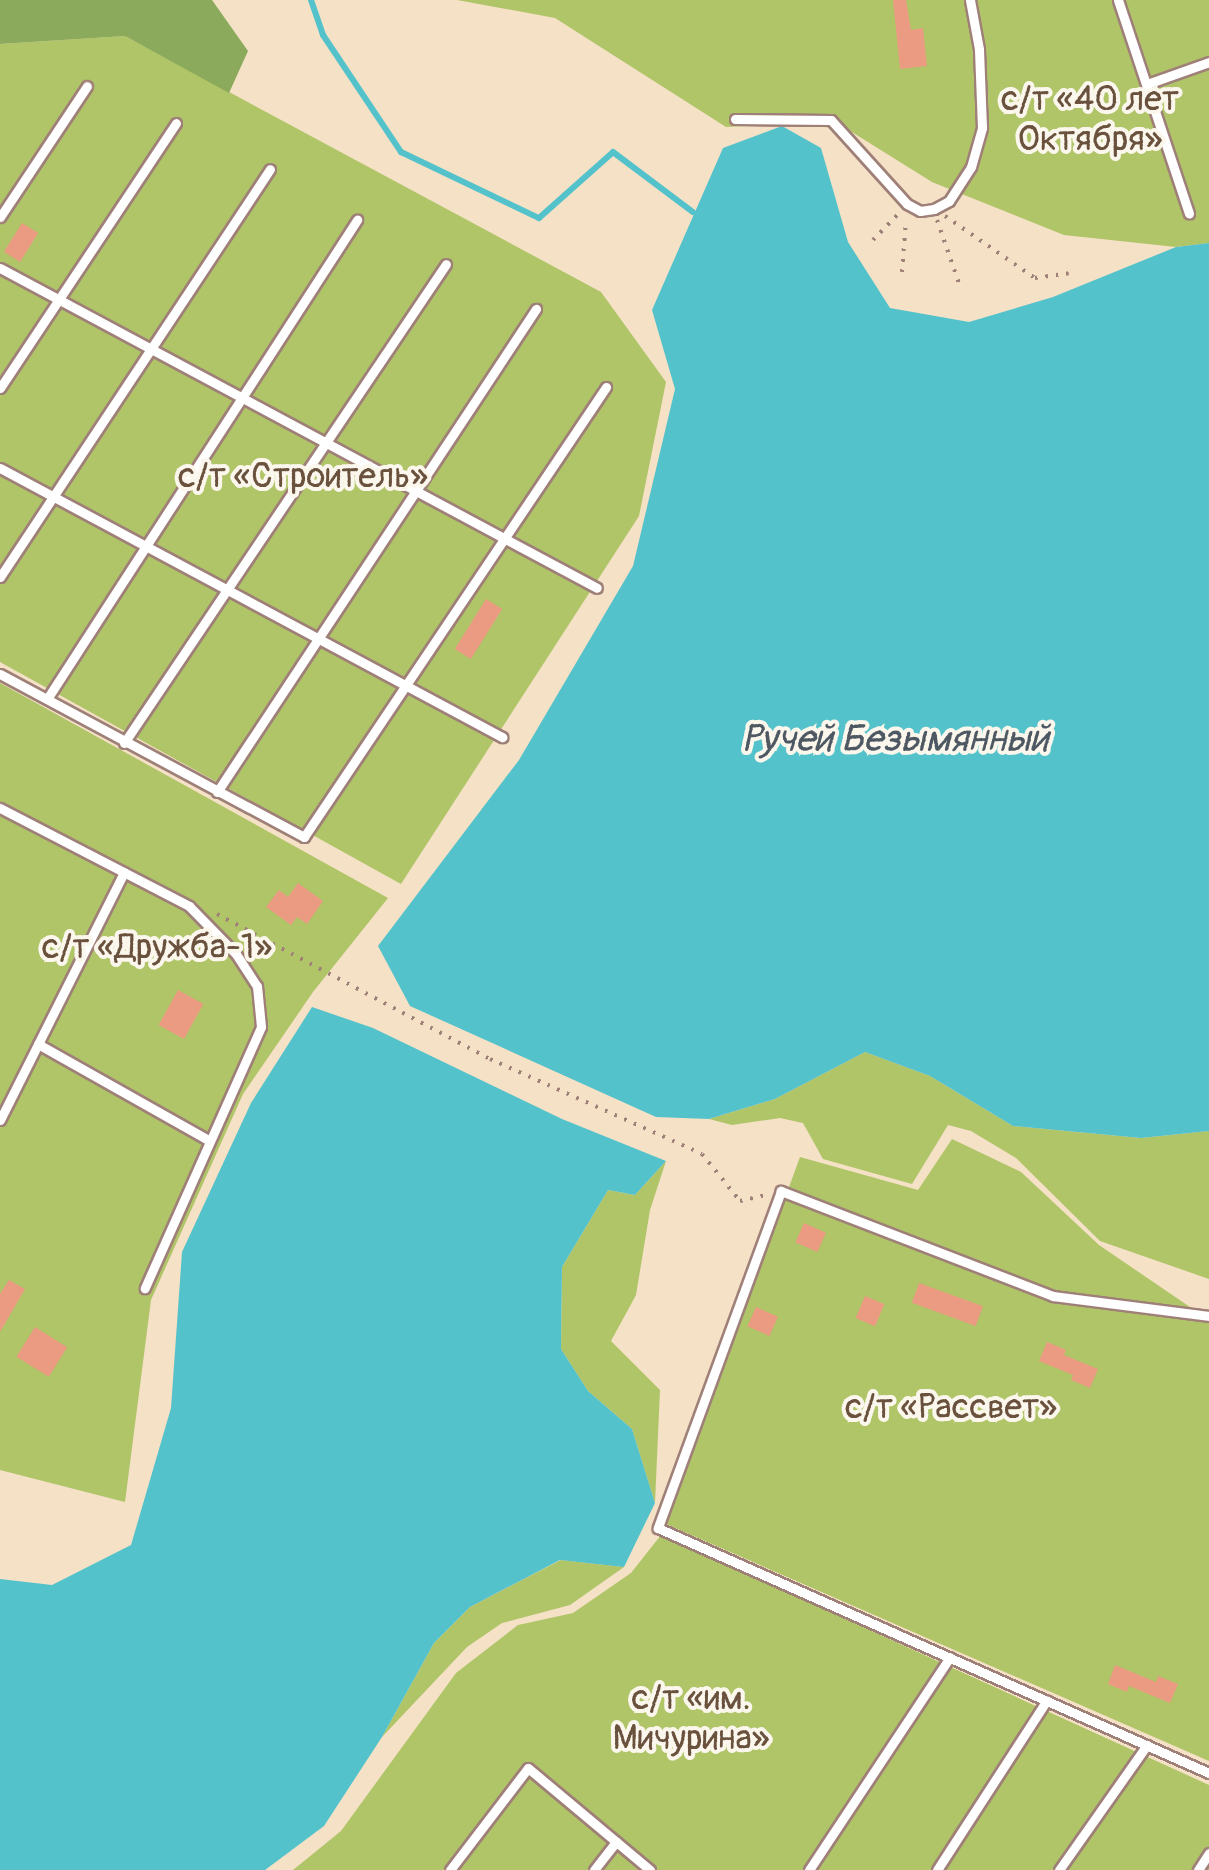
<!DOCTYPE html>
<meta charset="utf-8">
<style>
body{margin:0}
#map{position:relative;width:1209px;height:1870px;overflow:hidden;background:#f4e1c6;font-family:Pangolin,sans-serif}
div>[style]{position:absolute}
.green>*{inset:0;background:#b0c468}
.forest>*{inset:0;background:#8caa5c}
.water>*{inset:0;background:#54c2cb}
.stream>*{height:6px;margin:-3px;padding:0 3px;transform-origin:3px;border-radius:3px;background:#54c2cb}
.building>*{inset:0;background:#eb9b81;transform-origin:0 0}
.path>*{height:4px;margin-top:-2px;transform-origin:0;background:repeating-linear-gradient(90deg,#9f8078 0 2.5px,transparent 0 10.5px)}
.roads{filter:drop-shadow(2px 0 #9f8078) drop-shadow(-2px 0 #9f8078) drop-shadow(0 2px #9f8078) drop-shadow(0 -2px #9f8078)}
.service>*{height:9px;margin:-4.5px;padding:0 4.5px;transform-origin:4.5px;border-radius:4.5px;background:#fff}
span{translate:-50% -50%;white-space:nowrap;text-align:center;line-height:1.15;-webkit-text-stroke:8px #fbf7ec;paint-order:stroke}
.park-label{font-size:35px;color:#69513d}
.water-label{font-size:38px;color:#4e5863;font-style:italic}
</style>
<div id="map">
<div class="green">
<div style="clip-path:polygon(457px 0,1209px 0,1209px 243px,1176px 247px,1064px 235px,932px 182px,847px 129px,788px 124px,726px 127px,555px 18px)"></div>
<div style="clip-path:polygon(125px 36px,601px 292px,666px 382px,639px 516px,401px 884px,0 662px,0 44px)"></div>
<div style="clip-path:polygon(0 683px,388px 898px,313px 992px,243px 1094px,151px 1300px,125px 1502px,0 1470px)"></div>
<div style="clip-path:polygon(865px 1052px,930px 1076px,1013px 1126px,1141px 1138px,1209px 1131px,1209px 1279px,1100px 1241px,1016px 1158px,971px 1131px,948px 1125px,912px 1184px,823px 1159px,803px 1123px,780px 1118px,732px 1125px,709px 1119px,775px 1099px)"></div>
<div style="clip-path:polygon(952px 1139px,1021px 1172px,1099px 1245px,1209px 1320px,1209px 1761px,666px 1524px,800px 1157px,918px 1190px)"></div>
<div style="clip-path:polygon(666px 1161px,650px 1210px,636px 1295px,611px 1341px,660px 1390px,655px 1503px,632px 1429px,588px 1391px,561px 1349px,562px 1267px,608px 1190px,635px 1195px)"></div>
<div style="clip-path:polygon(661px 1535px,1209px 1785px,1209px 1870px,293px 1870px,341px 1831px,456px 1673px,518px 1625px,573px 1613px,631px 1573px)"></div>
<div style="clip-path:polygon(561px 1560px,624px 1567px,570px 1605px,502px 1623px,467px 1647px,382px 1737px,434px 1643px,470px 1607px)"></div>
</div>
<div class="forest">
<div style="clip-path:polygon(0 0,212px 0,248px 51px,229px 93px,125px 36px,0 44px)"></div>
</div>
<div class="water">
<div style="clip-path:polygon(782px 126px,821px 148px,848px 242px,890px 308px,969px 322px,1053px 297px,1176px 247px,1209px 243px,1209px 1131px,1141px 1138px,1013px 1126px,930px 1076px,865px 1052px,775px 1099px,709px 1119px,656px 1117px,410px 1006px,378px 946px,519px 760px,633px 566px,675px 389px,652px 310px,723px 148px)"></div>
<div style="clip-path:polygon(312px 1007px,373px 1028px,562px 1119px,666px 1161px,635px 1195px,608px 1190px,562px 1267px,561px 1349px,588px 1391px,632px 1429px,655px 1503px,624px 1567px,560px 1560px,470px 1607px,434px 1643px,382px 1737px,324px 1826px,265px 1870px,0 1870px,0 1579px,52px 1585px,131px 1545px,171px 1408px,182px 1252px,251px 1103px)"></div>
</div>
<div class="stream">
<div style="left:311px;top:0;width:37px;rotate:71deg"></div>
<div style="left:323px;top:35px;width:141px;rotate:56.3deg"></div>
<div style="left:401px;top:152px;width:153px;rotate:25.6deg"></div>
<div style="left:539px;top:218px;width:99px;rotate:-41.7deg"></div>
<div style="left:613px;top:152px;width:100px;rotate:36.9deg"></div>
</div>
<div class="building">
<div style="clip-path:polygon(893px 0,906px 0,911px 30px,923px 28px,927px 66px,900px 69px)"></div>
<div style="left:22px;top:223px;width:19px;height:34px;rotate:32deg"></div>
<div style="left:486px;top:599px;width:19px;height:59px;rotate:32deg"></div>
<div style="clip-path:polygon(298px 883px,323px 901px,307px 924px,297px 917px,291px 925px,266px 907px,279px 890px,288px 897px)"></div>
<div style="left:178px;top:990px;width:29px;height:40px;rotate:29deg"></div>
<div style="left:804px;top:1223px;width:24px;height:21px;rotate:24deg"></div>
<div style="clip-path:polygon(9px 1280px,25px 1289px,0 1332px,0 1294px)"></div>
<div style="left:919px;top:1283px;width:68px;height:21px;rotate:20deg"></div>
<div style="left:865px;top:1296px;width:21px;height:24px;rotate:23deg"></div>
<div style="left:756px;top:1307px;width:24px;height:21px;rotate:24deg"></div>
<div style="left:35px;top:1327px;width:38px;height:35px;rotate:32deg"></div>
<div style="clip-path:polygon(1047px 1342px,1066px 1350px,1064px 1355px,1098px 1369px,1090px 1388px,1071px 1380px,1073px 1375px,1039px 1361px)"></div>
<div style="clip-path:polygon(1115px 1665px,1156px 1682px,1158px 1676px,1178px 1684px,1170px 1703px,1129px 1686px,1127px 1692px,1108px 1684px)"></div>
</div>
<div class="path">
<div style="left:945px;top:216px;width:109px;rotate:34.6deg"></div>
<div style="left:1035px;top:278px;width:34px;rotate:-8deg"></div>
<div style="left:937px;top:220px;width:70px;rotate:70.8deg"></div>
<div style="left:873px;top:240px;width:35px;rotate:-46deg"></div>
<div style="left:902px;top:272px;width:52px;rotate:-85.6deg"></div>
<div style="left:217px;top:914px;width:309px;rotate:28deg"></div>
<div style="left:490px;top:1059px;width:232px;rotate:24.1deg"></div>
<div style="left:702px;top:1154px;width:60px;rotate:51deg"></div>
<div style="left:740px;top:1201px;width:28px;rotate:-13deg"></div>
</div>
<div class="roads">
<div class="service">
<div style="left:1118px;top:0;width:225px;rotate:71.6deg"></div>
<div style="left:1147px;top:84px;width:66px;rotate:-19.5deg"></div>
<div style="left:735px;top:119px;width:96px;rotate:0.6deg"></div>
<div style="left:831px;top:120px;width:113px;rotate:47.9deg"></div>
<div style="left:907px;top:204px;width:15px;rotate:28deg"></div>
<div style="left:920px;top:211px;width:14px;rotate:-8deg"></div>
<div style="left:934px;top:209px;width:17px;rotate:-28deg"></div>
<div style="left:949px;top:201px;width:40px;rotate:-57.1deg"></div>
<div style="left:971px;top:167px;width:41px;rotate:-74.2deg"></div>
<div style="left:982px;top:128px;width:79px;rotate:-92.2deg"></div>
<div style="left:979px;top:49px;width:50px;rotate:-100.4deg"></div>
<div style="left:0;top:217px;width:157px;rotate:-56.4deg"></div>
<div style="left:0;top:268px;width:677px;rotate:28.19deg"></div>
<div style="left:0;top:388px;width:318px;rotate:-56.4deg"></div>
<div style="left:0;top:468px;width:570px;rotate:28.18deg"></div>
<div style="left:0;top:577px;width:489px;rotate:-56.5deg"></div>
<div style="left:0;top:674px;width:345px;rotate:28.2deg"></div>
<div style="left:304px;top:837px;width:542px;rotate:-56.13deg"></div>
<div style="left:47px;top:699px;width:571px;rotate:-57.09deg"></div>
<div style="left:124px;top:743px;width:577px;rotate:-56.09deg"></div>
<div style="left:217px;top:792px;width:579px;rotate:-56.56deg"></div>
<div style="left:0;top:808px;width:213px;rotate:27.4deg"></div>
<div style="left:189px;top:906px;width:67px;rotate:45.6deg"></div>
<div style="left:236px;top:954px;width:38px;rotate:57deg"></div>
<div style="left:257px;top:986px;width:41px;rotate:84.4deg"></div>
<div style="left:261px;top:1027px;width:286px;rotate:114deg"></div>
<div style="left:38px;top:1044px;width:197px;rotate:29.4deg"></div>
<div style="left:0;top:1120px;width:277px;rotate:-63.4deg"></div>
<div style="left:1209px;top:1316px;width:157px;rotate:-172.7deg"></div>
<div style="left:1053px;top:1296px;width:292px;rotate:-158.9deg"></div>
<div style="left:781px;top:1191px;width:359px;rotate:110.1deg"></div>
<div style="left:658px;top:1528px;width:603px;rotate:23.97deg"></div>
<div style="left:450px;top:1870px;width:128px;rotate:-52.6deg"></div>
<div style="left:528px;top:1768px;width:159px;rotate:39.9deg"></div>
<div style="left:594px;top:1870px;width:36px;rotate:-52deg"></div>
<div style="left:809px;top:1870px;width:255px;rotate:-56.5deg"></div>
<div style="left:937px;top:1870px;width:202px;rotate:-57.1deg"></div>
<div style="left:1059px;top:1870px;width:153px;rotate:-54.9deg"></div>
<div style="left:1198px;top:1870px;width:20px;rotate:-57deg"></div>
</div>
</div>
<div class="park-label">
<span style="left:1090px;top:119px">с/т «40 лет<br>Октября»</span>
<span style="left:303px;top:476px">с/т «Строитель»</span>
<span style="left:157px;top:947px">с/т «Дружба-1»</span>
<span style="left:951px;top:1407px">с/т «Рассвет»</span>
<span style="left:691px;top:1718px">с/т «им.<br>Мичурина»</span>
</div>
<div class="water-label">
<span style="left:895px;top:740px">Ручей Безымянный</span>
</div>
</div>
